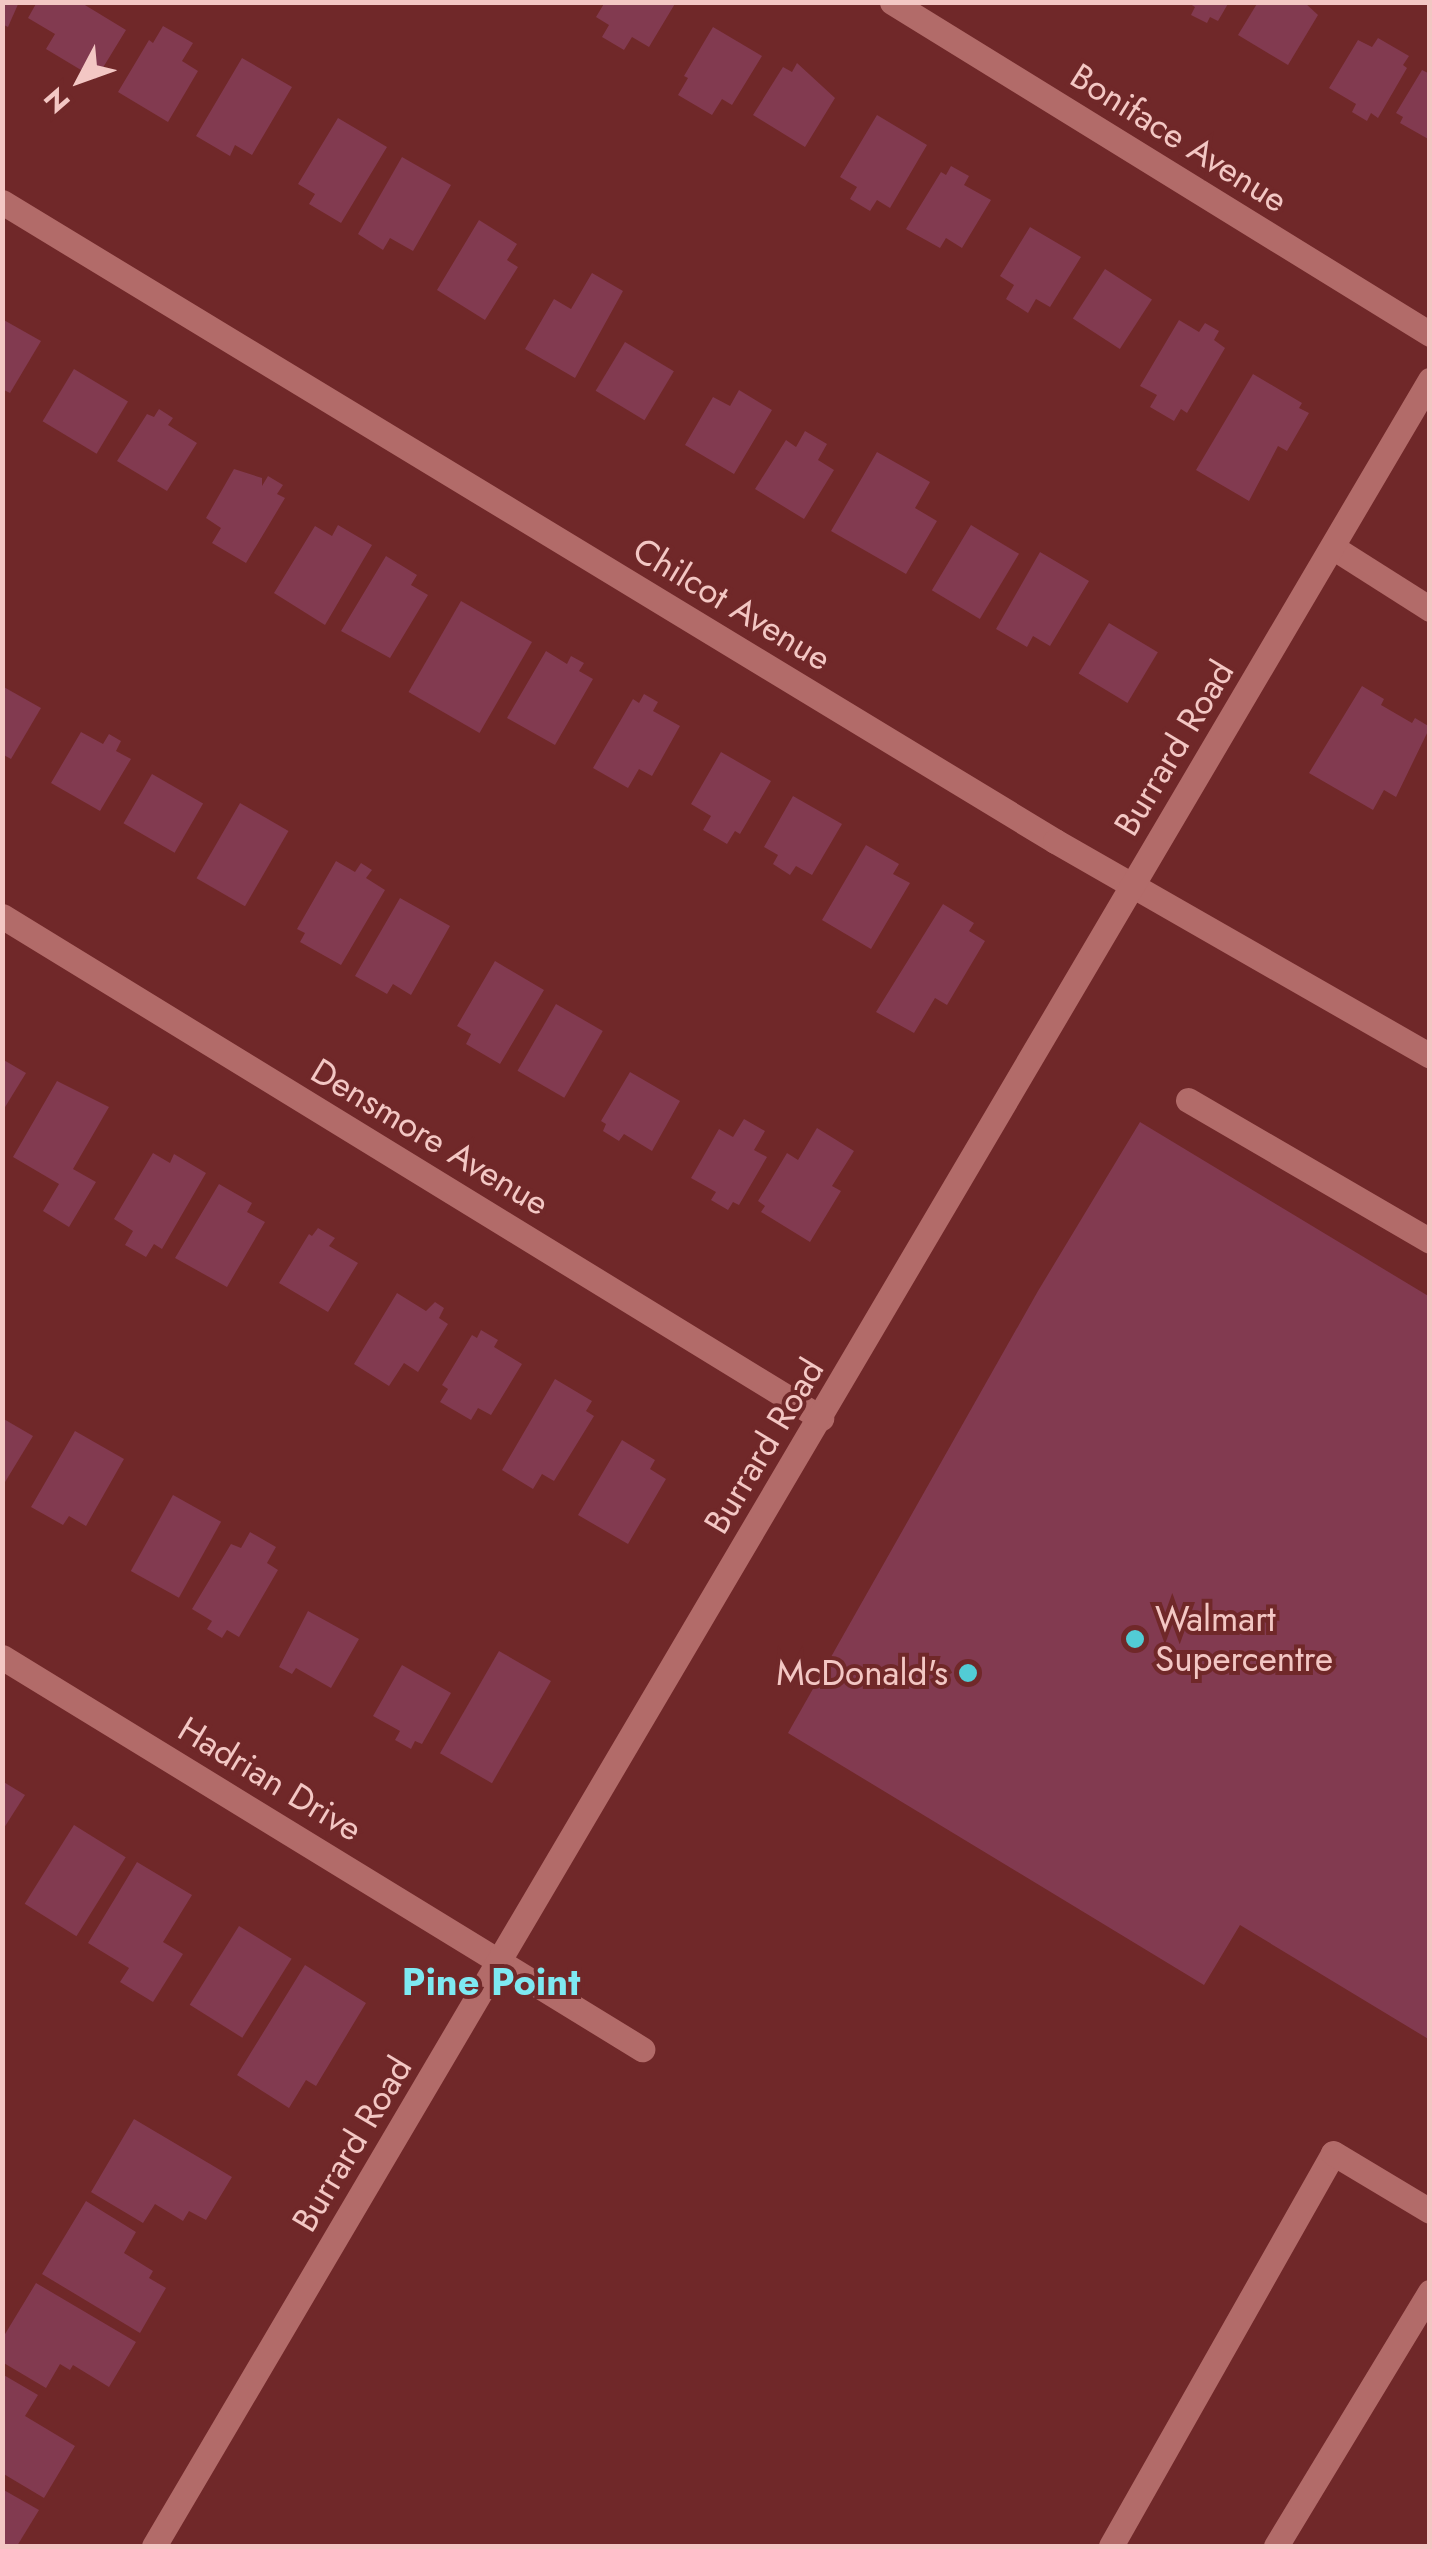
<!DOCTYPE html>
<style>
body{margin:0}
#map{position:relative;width:1432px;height:2549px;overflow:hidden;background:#702829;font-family:Jost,sans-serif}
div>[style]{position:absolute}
.building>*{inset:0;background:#823a50;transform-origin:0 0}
.minor>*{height:25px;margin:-12.5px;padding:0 12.5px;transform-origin:12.5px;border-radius:12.5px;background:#b26b69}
.dots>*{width:28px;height:28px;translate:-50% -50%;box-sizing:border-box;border:5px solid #702829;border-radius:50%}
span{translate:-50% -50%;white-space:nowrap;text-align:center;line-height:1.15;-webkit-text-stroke:8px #702829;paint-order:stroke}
.street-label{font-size:35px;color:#f3c7c4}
.poi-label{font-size:35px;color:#f3c7c4}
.left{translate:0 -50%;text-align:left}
.right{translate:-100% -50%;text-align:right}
.neighbourhood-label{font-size:38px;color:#7ee9f2;font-weight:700}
.frame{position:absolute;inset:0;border:5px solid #f3c7c4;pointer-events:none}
.north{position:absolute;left:30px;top:30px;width:100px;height:100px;-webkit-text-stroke:8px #702829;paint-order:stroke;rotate:229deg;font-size:28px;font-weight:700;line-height:40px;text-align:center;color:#f3c7c4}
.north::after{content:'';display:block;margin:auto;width:35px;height:45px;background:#f3c7c4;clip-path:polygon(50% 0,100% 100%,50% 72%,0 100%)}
</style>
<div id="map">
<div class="building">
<div style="clip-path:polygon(2px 2px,19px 2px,8px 27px,2px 24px)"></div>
<div style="clip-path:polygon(37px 2px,80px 2px,126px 30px,96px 79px,46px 49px,55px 34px,28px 18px)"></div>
<div style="clip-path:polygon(605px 2px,676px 2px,649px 47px,632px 37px,624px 50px,602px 37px,609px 25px,596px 17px)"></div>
<div style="clip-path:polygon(1187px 2px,1229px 2px,1218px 21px,1210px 17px,1207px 23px,1191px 15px,1195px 7px)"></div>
<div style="clip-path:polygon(1258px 2px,1304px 2px,1318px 15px,1288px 65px,1238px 35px)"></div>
<div style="clip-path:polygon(163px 26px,193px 43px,182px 61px,198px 71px,168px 122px,118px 92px,149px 40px,153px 43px)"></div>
<div style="clip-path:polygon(713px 27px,762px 56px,732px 105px,722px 99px,712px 115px,678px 95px,688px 78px,684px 76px)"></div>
<div style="clip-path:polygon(1378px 38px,1409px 56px,1403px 65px,1407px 68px,1378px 118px,1371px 113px,1367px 121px,1352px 112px,1356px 104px,1329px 88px,1358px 40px,1372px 47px)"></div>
<div style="clip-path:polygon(242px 58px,292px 87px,252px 155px,235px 145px,230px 156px,196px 136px)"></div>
<div style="clip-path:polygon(797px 63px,835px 98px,805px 147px,753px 115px,783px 67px,792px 72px)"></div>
<div style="clip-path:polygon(1422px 70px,1430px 74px,1430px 140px,1400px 123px,1403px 117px,1396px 113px)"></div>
<div style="clip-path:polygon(877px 115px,927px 145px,890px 208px,877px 200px,870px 211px,850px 199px,857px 187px,840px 177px)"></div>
<div style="clip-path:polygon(338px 118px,387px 147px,341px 223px,309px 204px,315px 194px,298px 184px)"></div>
<div style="clip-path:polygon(402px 157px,451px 185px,413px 251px,390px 238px,383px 250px,358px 234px)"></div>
<div style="clip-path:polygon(951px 166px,969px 176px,964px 185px,991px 200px,962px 248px,946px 238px,940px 248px,906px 229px,941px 172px,946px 175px)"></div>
<div style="clip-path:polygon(479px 220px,517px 244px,507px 260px,518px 267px,485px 320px,437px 290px)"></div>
<div style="clip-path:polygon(1030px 227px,1081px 257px,1050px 307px,1036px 299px,1028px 313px,1006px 299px,1014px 285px,1000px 276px)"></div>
<div style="left:1105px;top:269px;width:56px;height:59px;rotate:33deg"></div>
<div style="clip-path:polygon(592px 273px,623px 291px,575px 378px,525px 349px,554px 299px,571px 309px)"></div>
<div style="clip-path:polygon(2px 319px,41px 341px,10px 393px,2px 389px)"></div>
<div style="clip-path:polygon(1179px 320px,1199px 332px,1205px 323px,1219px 331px,1214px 340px,1225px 348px,1187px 413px,1181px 409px,1174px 421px,1150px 407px,1157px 395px,1140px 386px)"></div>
<div style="left:625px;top:342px;width:57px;height:57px;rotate:31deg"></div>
<div style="left:74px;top:369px;width:63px;height:61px;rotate:31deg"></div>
<div style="clip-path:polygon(1253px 374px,1302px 403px,1299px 408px,1309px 413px,1287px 451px,1278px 446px,1249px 501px,1196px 470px)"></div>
<div style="clip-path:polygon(739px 390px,772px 410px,734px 474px,685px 445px,713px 397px,730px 406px)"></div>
<div style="clip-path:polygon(159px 409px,173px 418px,168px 425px,197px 443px,167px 491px,117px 461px,147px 414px,154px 417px)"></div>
<div style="clip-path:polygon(805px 431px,827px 444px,818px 460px,834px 470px,804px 519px,755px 489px,786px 440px,796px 447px)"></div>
<div style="clip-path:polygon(877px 452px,930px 482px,915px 508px,937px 521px,906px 574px,831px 531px)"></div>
<div style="clip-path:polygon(234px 469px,262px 478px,262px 486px,268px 476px,283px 485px,277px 494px,285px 498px,246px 563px,212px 543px,221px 528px,206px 518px)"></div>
<div style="clip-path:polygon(338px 525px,372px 545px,325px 625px,274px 593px,315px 526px,332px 536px)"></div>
<div style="left:971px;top:525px;width:56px;height:76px;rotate:31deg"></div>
<div style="clip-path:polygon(1040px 552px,1089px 581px,1050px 646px,1033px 636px,1027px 647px,996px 629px)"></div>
<div style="clip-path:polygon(386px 556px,417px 575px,411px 585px,428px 595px,390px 658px,341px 631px)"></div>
<div style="left:461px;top:601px;width:82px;height:105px;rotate:30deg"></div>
<div style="left:1109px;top:623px;width:57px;height:59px;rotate:31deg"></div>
<div style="clip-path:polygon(546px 651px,567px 664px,571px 656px,584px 663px,579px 671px,593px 679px,555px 745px,507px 718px)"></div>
<div style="clip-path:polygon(2px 686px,41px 708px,11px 759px,2px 754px)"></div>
<div style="clip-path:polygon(1362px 686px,1384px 699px,1381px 705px,1412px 723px,1415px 718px,1430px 727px,1396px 797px,1384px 790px,1373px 810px,1309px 773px)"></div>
<div style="clip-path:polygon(644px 694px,658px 702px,653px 711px,680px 726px,652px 776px,639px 769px,628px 788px,593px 768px,633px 699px,639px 703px)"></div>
<div style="clip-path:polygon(81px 732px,103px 744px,109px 734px,121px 741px,116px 751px,131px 759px,100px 811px,51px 783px)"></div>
<div style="clip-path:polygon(721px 752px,771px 781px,740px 834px,735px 831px,727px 844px,703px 830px,711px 816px,691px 804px)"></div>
<div style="left:152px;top:774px;width:59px;height:57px;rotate:30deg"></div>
<div style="clip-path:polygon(793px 796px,842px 824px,812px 875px,796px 866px,790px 875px,773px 864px,778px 855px,764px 847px)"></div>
<div style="left:240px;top:803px;width:56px;height:87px;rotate:30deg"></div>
<div style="clip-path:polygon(866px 845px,899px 864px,893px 874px,910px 883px,871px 949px,822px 920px)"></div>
<div style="clip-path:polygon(336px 861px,355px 872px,361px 863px,372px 870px,366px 878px,385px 890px,341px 965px,300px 942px,305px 933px,297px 929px)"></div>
<div style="clip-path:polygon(400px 898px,450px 926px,411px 995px,393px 984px,387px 994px,355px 976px)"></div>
<div style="clip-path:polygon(943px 904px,974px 923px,969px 931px,985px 941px,947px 1005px,935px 998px,914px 1033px,876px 1012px)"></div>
<div style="clip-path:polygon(495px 961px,544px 990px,500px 1064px,466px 1044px,471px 1034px,457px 1026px)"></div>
<div style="left:556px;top:1004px;width:54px;height:77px;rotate:30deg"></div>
<div style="clip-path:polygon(2px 1059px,26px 1073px,2px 1112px)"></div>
<div style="clip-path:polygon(630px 1072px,680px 1101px,652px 1151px,624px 1134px,619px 1141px,603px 1131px,606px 1124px,601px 1121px)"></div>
<div style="clip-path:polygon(57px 1081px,109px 1107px,73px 1169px,96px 1182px,69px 1227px,43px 1211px,59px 1184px,13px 1157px)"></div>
<div style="clip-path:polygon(744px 1119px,765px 1131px,754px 1150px,767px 1157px,739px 1205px,733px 1202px,728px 1210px,711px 1200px,716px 1192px,691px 1178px,719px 1129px,733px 1137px)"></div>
<div style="clip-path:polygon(1140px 1122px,1430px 1297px,1430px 2040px,1240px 1925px,1204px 1985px,788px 1733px,1038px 1291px)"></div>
<div style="clip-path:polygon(817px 1128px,854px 1151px,832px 1186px,841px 1191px,810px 1242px,761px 1212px,765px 1206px,758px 1201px,787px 1153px,798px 1160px)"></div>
<div style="clip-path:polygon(153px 1153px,170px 1163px,174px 1154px,206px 1173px,162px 1249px,154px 1244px,146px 1257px,125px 1245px,133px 1231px,114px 1219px)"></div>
<div style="clip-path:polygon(219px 1184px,252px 1203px,247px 1212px,265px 1222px,227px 1287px,175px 1258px)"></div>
<div style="clip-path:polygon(318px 1228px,335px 1238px,329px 1246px,358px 1263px,328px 1312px,279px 1283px,309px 1234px,312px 1236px)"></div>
<div style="clip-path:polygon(397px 1293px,426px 1311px,435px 1302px,444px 1308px,439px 1318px,448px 1324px,418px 1372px,404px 1363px,389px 1386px,354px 1364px)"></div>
<div style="clip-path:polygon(481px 1330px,498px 1340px,494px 1347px,522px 1364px,491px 1415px,478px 1408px,471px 1420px,440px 1402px,448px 1389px,442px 1385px,472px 1335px,477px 1338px)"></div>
<div style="clip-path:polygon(555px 1379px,592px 1401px,586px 1411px,594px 1416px,554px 1481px,542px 1474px,533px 1489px,502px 1470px)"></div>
<div style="clip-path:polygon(2px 1418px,33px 1436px,2px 1487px)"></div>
<div style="clip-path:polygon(75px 1431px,124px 1459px,86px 1526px,69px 1516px,63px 1525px,31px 1507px)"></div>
<div style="clip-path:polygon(622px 1440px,655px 1460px,650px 1469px,666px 1479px,628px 1544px,578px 1515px)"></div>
<div style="left:173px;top:1495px;width:55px;height:87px;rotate:29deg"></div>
<div style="clip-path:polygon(250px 1532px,276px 1547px,267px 1563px,278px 1570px,239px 1637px,227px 1630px,222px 1638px,207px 1629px,212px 1621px,192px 1609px,231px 1544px,241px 1548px)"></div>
<div style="clip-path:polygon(308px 1611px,359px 1639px,331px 1688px,296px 1668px,292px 1674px,279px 1667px)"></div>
<div style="left:499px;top:1651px;width:60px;height:118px;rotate:30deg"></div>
<div style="clip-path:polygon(402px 1665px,451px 1693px,422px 1744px,415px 1741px,411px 1749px,395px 1740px,400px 1731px,373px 1716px)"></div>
<div style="clip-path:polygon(2px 1781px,25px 1795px,2px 1831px)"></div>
<div style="left:74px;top:1825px;width:61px;height:93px;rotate:32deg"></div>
<div style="clip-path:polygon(137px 1862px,192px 1895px,163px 1942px,183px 1954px,153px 2002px,120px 1982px,129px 1968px,88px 1943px)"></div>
<div style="left:239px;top:1926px;width:62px;height:93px;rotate:32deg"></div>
<div style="clip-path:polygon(305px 1965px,366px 2003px,316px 2086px,306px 2080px,289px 2108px,237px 2075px)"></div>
<div style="clip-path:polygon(134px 2119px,232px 2177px,206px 2220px,189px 2211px,183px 2221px,155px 2204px,143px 2223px,91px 2192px)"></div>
<div style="clip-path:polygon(86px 2201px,136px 2232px,124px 2253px,153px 2271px,149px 2278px,166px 2288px,140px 2333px,42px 2274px)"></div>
<div style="clip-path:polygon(36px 2283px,136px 2342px,109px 2387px,73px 2365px,70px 2370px,60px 2364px,46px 2388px,2px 2362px,2px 2339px)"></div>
<div style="clip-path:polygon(2px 2374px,38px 2395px,25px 2416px,75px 2446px,44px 2498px,2px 2473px)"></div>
<div style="clip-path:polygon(2px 2489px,39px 2510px,17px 2546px,2px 2546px)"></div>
</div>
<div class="minor">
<div style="left:892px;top:2px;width:632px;rotate:31.68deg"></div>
<div style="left:2px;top:202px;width:1232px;rotate:31.25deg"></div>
<div style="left:1055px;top:841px;width:432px;rotate:29.8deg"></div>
<div style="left:1334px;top:548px;width:114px;rotate:32.4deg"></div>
<div style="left:2px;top:916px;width:961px;rotate:31.51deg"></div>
<div style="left:1188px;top:1100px;width:280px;rotate:30.2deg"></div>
<div style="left:2px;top:1657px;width:751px;rotate:31.49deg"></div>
<div style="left:154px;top:2546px;width:2514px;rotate:-59.5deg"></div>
<div style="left:1111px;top:2546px;width:451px;rotate:-60.5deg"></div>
<div style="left:1333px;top:2153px;width:113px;rotate:30.9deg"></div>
<div style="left:1276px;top:2546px;width:297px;rotate:-58.8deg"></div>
</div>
<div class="dots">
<div style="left:1135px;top:1639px;background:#52ccd5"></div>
<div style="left:968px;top:1673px;background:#52ccd5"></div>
</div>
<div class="street-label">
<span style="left:1179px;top:138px;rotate:32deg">Boniface Avenue</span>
<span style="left:732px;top:604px;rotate:31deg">Chilcot Avenue</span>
<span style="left:1174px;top:748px;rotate:-59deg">Burrard Road</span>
<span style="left:430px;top:1137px;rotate:31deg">Densmore Avenue</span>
<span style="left:764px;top:1446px;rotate:-59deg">Burrard Road</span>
<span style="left:270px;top:1779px;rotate:31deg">Hadrian Drive</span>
<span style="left:352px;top:2144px;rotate:-59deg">Burrard Road</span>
</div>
<div class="poi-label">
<span class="left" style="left:1155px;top:1639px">Walmart<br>Supercentre</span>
<span class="right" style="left:948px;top:1673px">McDonald's</span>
</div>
<div class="neighbourhood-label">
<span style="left:491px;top:1982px">Pine Point</span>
</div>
<div class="frame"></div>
<div class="north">N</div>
</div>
